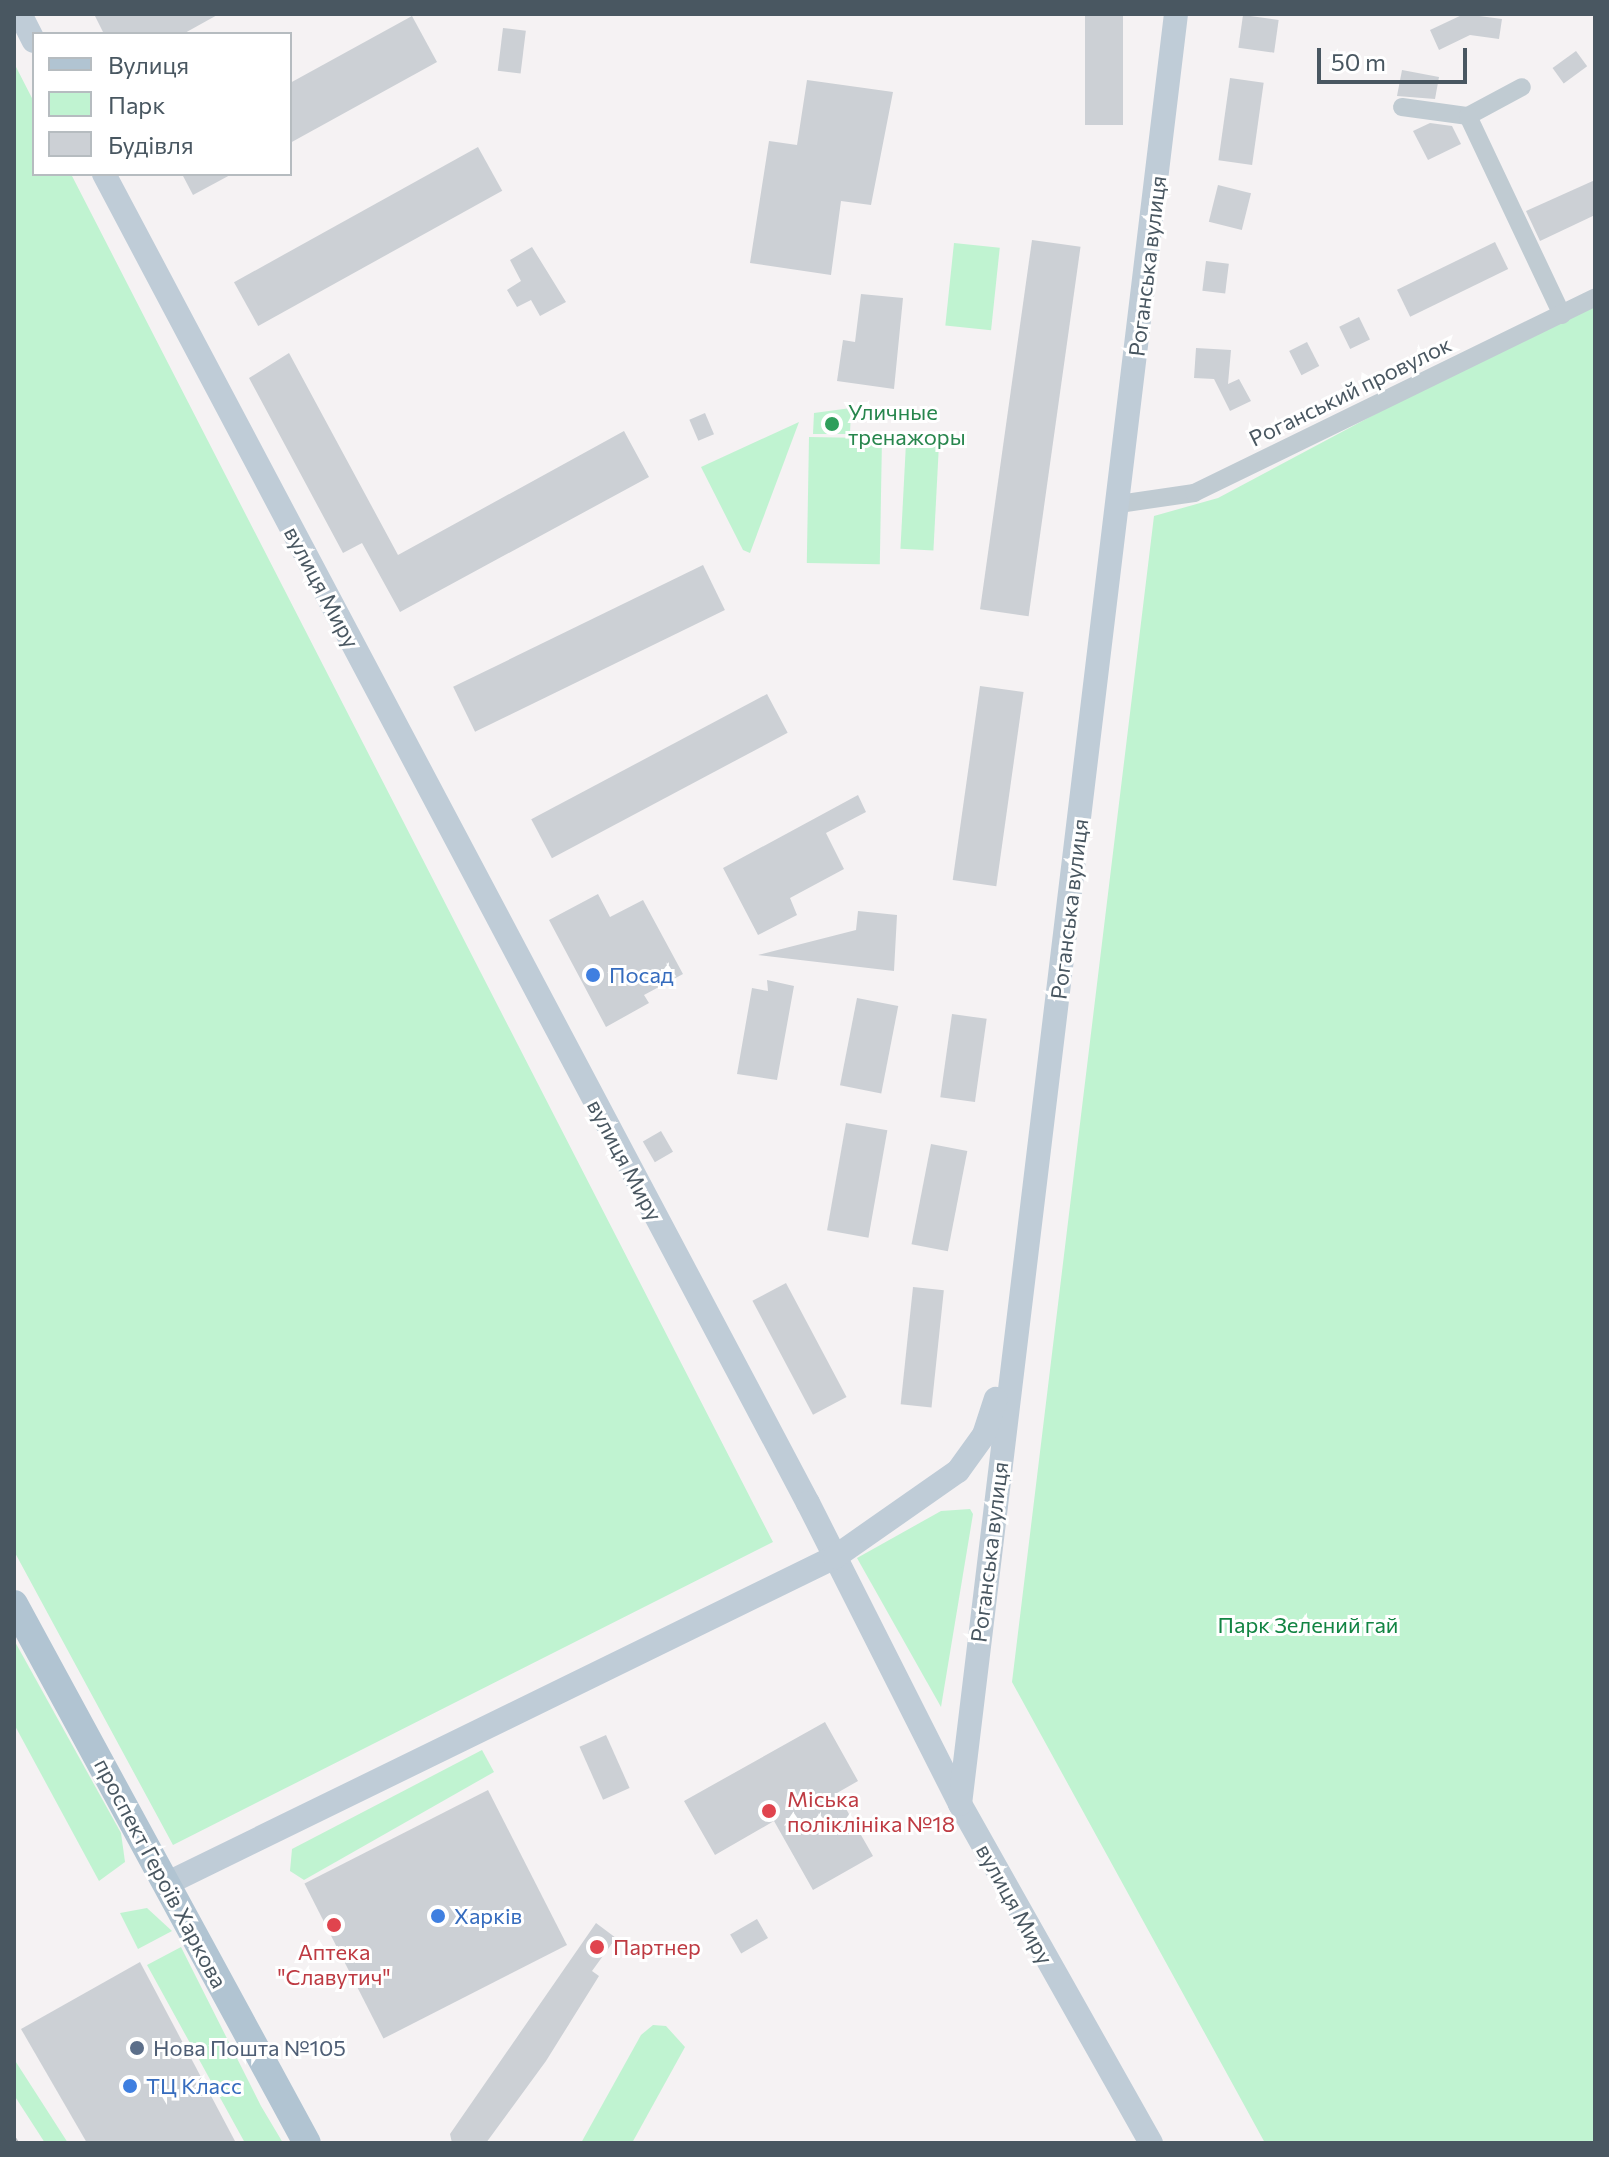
<!DOCTYPE html>
<meta charset="utf-8">
<style>
body{margin:0}
#map{position:relative;width:1609px;height:2157px;overflow:hidden;background:#f5f2f3;font-family:Commissioner,sans-serif}
div>[style]{position:absolute}
.green>*{inset:0;background:#c0f3d1;transform-origin:0 0}
.building>*{inset:0;background:#ccd0d5;transform-origin:0 0}
.street>*{height:18px;margin:-9px;padding:0 9px;transform-origin:9px;border-radius:9px;background:#c0cbd2}
.secondary>*{height:24px;margin:-12px;padding:0 12px;transform-origin:12px;border-radius:12px;background:#bfccd7}
.primary>*{height:28px;margin:-14px;padding:0 14px;transform-origin:14px;border-radius:14px;background:#b1c4d2}
.rail>*{height:6px;margin:-3px;padding:0 3px;transform-origin:3px;border-radius:3px;background:#b4b8bd}
.dots>*{width:22px;height:22px;translate:-50% -50%;box-sizing:border-box;border:4px solid #fff;border-radius:50%}
span{translate:-50% -50%;white-space:nowrap;text-align:center;line-height:1.15;-webkit-text-stroke:6px #fff;paint-order:stroke}
.street-label{font-size:22px;color:#495761}
.leisure-label{font-size:22px;color:#27864d}
.left{translate:0 -50%;text-align:left}
.shop-label{font-size:22px;color:#366cbe}
.park-label{font-size:22px;color:#128443}
.health-label{font-size:22px;color:#be3a42}
.service-label{font-size:22px;color:#4e5e75}
.frame{position:absolute;inset:0;border:16px solid #495761;pointer-events:none}
.legend{position:absolute;left:32px;top:32px;width:260px;height:144px;box-sizing:border-box;background:#fff;border:2px solid #b6bcc0;margin:0;padding:10px 14px;list-style:none;font-size:24px;color:#495761}
.legend li{display:flex;align-items:center;gap:16px;height:40px}
.legend b{width:40px;border:2px solid #b6bcc0}
.scale{position:absolute;left:1317px;top:48px;width:150px;height:36px;box-sizing:border-box;border:4px solid #495761;border-top:0;padding-left:10px;font-size:24px;line-height:28px;white-space:nowrap;color:#495761;-webkit-text-stroke:6px #fff;paint-order:stroke}
</style>
<div id="map">
<div class="green">
<div style="clip-path:polygon(14px 63px,34px 102px,34px 174px,71px 174px,773px 1542px,173px 1845px,14px 1551px)"></div>
<div style="left:954px;top:243px;width:46px;height:83px;rotate:6deg"></div>
<div style="clip-path:polygon(1595px 297px,1595px 2143px,1265px 2143px,1012px 1682px,1154px 516px,1218px 498px)"></div>
<div style="clip-path:polygon(851px 408px,850px 434px,813px 434px,814px 413px)"></div>
<div style="clip-path:polygon(799px 422px,750px 553px,743px 550px,701px 467px)"></div>
<div style="left:809px;top:437px;width:73px;height:126px;rotate:1deg"></div>
<div style="left:906px;top:443px;width:33px;height:106px;rotate:3deg"></div>
<div style="clip-path:polygon(970px 1509px,973px 1514px,941px 1707px,857px 1558px,941px 1511px)"></div>
<div style="clip-path:polygon(14px 1640px,121px 1833px,125px 1862px,99px 1881px,14px 1724px)"></div>
<div style="clip-path:polygon(482px 1750px,494px 1772px,304px 1880px,290px 1871px,292px 1849px)"></div>
<div style="clip-path:polygon(147px 1908px,172px 1931px,138px 1949px,120px 1913px)"></div>
<div style="clip-path:polygon(181px 1947px,261px 2106px,283px 2143px,245px 2143px,147px 1965px)"></div>
<div style="clip-path:polygon(653px 2025px,666px 2026px,685px 2047px,632px 2143px,581px 2143px,641px 2035px)"></div>
<div style="clip-path:polygon(14px 2059px,68px 2143px,45px 2143px,14px 2095px)"></div>
</div>
<div class="building">
<div style="clip-path:polygon(94px 14px,219px 14px,183px 34px,104px 34px)"></div>
<div style="left:1085px;top:14px;width:38px;height:111px"></div>
<div style="clip-path:polygon(1464px 14px,1502px 19px,1499px 39px,1470px 35px,1439px 50px,1430px 30px)"></div>
<div style="left:1243px;top:15px;width:36px;height:33px;rotate:8deg"></div>
<div style="clip-path:polygon(412px 16px,437px 62px,290px 143px,290px 83px)"></div>
<div style="left:503px;top:28px;width:23px;height:43px;rotate:7deg"></div>
<div style="left:1576px;top:51px;width:19px;height:29px;rotate:54deg"></div>
<div style="clip-path:polygon(1402px 70px,1439px 77px,1435px 99px,1397px 96px)"></div>
<div style="left:1230px;top:78px;width:34px;height:83px;rotate:8deg"></div>
<div style="clip-path:polygon(807px 80px,893px 92px,871px 205px,841px 201px,831px 275px,750px 263px,769px 141px,797px 145px)"></div>
<div style="clip-path:polygon(1430px 123px,1452px 126px,1461px 144px,1428px 160px,1413px 131px)"></div>
<div style="left:478px;top:147px;width:50px;height:279px;rotate:61deg"></div>
<div style="clip-path:polygon(182px 174px,232px 174px,193px 195px)"></div>
<div style="clip-path:polygon(1595px 180px,1595px 215px,1540px 241px,1526px 211px)"></div>
<div style="left:1218px;top:185px;width:34px;height:38px;rotate:14deg"></div>
<div style="left:1032px;top:240px;width:49px;height:373px;rotate:8deg"></div>
<div style="left:1495px;top:242px;width:30px;height:109px;rotate:64deg"></div>
<div style="clip-path:polygon(532px 247px,566px 302px,540px 316px,531px 300px,517px 307px,507px 290px,521px 281px,510px 260px)"></div>
<div style="left:1206px;top:261px;width:23px;height:30px;rotate:7deg"></div>
<div style="clip-path:polygon(861px 294px,903px 298px,894px 389px,837px 381px,843px 340px,855px 342px)"></div>
<div style="left:1359px;top:317px;width:25px;height:22px;rotate:64deg"></div>
<div style="left:1307px;top:342px;width:27px;height:20px;rotate:63deg"></div>
<div style="clip-path:polygon(1196px 348px,1231px 350px,1228px 384px,1239px 379px,1251px 401px,1230px 411px,1214px 379px,1194px 378px)"></div>
<div style="clip-path:polygon(289px 353px,398px 555px,624px 431px,649px 477px,400px 612px,362px 543px,343px 553px,249px 378px)"></div>
<div style="left:705px;top:413px;width:23px;height:17px;rotate:67deg"></div>
<div style="left:703px;top:565px;width:50px;height:278px;rotate:64deg"></div>
<div style="left:980px;top:686px;width:44px;height:196px;rotate:8deg"></div>
<div style="left:767px;top:694px;width:44px;height:267px;rotate:62deg"></div>
<div style="clip-path:polygon(858px 795px,866px 812px,826px 833px,844px 869px,790px 898px,797px 915px,758px 935px,723px 868px)"></div>
<div style="clip-path:polygon(598px 894px,610px 917px,643px 900px,683px 974px,644px 995px,649px 1003px,606px 1027px,549px 920px)"></div>
<div style="clip-path:polygon(858px 911px,897px 915px,894px 971px,758px 955px,856px 930px)"></div>
<div style="clip-path:polygon(767px 980px,794px 986px,777px 1080px,737px 1074px,752px 988px,768px 991px)"></div>
<div style="left:857px;top:998px;width:42px;height:89px;rotate:11deg"></div>
<div style="left:952px;top:1014px;width:35px;height:84px;rotate:8deg"></div>
<div style="left:846px;top:1123px;width:42px;height:109px;rotate:10deg"></div>
<div style="left:661px;top:1131px;width:24px;height:21px;rotate:60deg"></div>
<div style="left:931px;top:1144px;width:37px;height:102px;rotate:11deg"></div>
<div style="left:786px;top:1283px;width:129px;height:38px;rotate:62deg"></div>
<div style="left:913px;top:1287px;width:31px;height:118px;rotate:6deg"></div>
<div style="clip-path:polygon(825px 1722px,858px 1781px,837px 1793px,873px 1856px,813px 1890px,774px 1821px,715px 1855px,684px 1801px)"></div>
<div style="left:606px;top:1735px;width:58px;height:29px;rotate:66deg"></div>
<div style="left:488px;top:1790px;width:174px;height:206px;rotate:63deg"></div>
<div style="left:757px;top:1919px;width:22px;height:31px;rotate:60deg"></div>
<div style="clip-path:polygon(596px 1923px,616px 1938px,592px 1971px,599px 1976px,546px 2061px,486px 2143px,452px 2143px,450px 2134px)"></div>
<div style="clip-path:polygon(140px 1962px,236px 2143px,87px 2143px,21px 2029px)"></div>
</div>
<div class="street">
<div style="left:1402px;top:107px;width:67px;rotate:7.8deg"></div>
<div style="left:1468px;top:116px;width:61px;rotate:-28.2deg"></div>
<div style="left:1468px;top:116px;width:220px;rotate:64.7deg"></div>
<div style="left:1119px;top:504px;width:76px;rotate:-8.3deg"></div>
<div style="left:1194px;top:493px;width:446px;rotate:-26deg"></div>
</div>
<div class="secondary">
<div style="left:20px;top:14px;width:30px;rotate:63deg"></div>
<div style="left:104px;top:174px;width:1504px;rotate:62.09deg"></div>
<div style="left:808px;top:1503px;width:337px;rotate:63.2deg"></div>
<div style="left:960px;top:1804px;width:389px;rotate:60.6deg"></div>
<div style="left:960px;top:1804px;width:1803px;rotate:-83.12deg"></div>
<div style="left:168px;top:1883px;width:742px;rotate:-26.05deg"></div>
<div style="left:835px;top:1557px;width:150px;rotate:-35deg"></div>
<div style="left:958px;top:1471px;width:44px;rotate:-54.2deg"></div>
<div style="left:984px;top:1435px;width:38px;rotate:-72deg"></div>
</div>
<div class="primary">
<div style="left:14px;top:1604px;width:613px;rotate:61.47deg"></div>
</div>
<div class="rail">
<div style="left:14px;top:2140px;width:4px;rotate:56deg"></div>
</div>
<div class="dots">
<div style="left:832px;top:424px;background:#2e9e5b"></div>
<div style="left:593px;top:975px;background:#3f7fe0"></div>
<div style="left:769px;top:1811px;background:#e0444e"></div>
<div style="left:438px;top:1916px;background:#3f7fe0"></div>
<div style="left:334px;top:1925px;background:#e0444e"></div>
<div style="left:597px;top:1947px;background:#e0444e"></div>
<div style="left:137px;top:2048px;background:#5c6f8a"></div>
<div style="left:130px;top:2086px;background:#3f7fe0"></div>
</div>
<div class="street-label">
<span style="left:1147px;top:266px;rotate:-83deg">Роганська вулиця</span>
<span style="left:1350px;top:391px;rotate:-26deg">Роганський провулок</span>
<span style="left:322px;top:587px;rotate:62deg">вулиця Миру</span>
<span style="left:1069px;top:909px;rotate:-83deg">Роганська вулиця</span>
<span style="left:625px;top:1160px;rotate:62deg">вулиця Миру</span>
<span style="left:989px;top:1552px;rotate:-83deg">Роганська вулиця</span>
<span style="left:161px;top:1873px;rotate:62deg">проспект Героїв Харкова</span>
<span style="left:1015px;top:1904px;rotate:61deg">вулиця Миру</span>
</div>
<div class="leisure-label">
<span class="left" style="left:848px;top:424px">Уличные<br>тренажоры</span>
</div>
<div class="shop-label">
<span class="left" style="left:609px;top:975px">Посад</span>
<span class="left" style="left:454px;top:1916px">Харків</span>
<span class="left" style="left:146px;top:2086px">ТЦ Класс</span>
</div>
<div class="park-label">
<span style="left:1308px;top:1625px">Парк Зелений гай</span>
</div>
<div class="health-label">
<span class="left" style="left:787px;top:1811px">Міська<br>поліклініка №18</span>
<span class="left" style="left:613px;top:1947px">Партнер</span>
<span style="left:334px;top:1964px">Аптека<br>"Славутич"</span>
</div>
<div class="service-label">
<span class="left" style="left:153px;top:2048px">Нова Пошта №105</span>
</div>
<div class="frame"></div>
<ul class="legend">
<li><b style="height:10px;background:#b1c4d2"></b>Вулиця</li>
<li><b style="height:22px;background:#c0f3d1"></b>Парк</li>
<li><b style="height:22px;background:#ccd0d5"></b>Будівля</li>
</ul>
<div class="scale">50 m</div>
</div>
